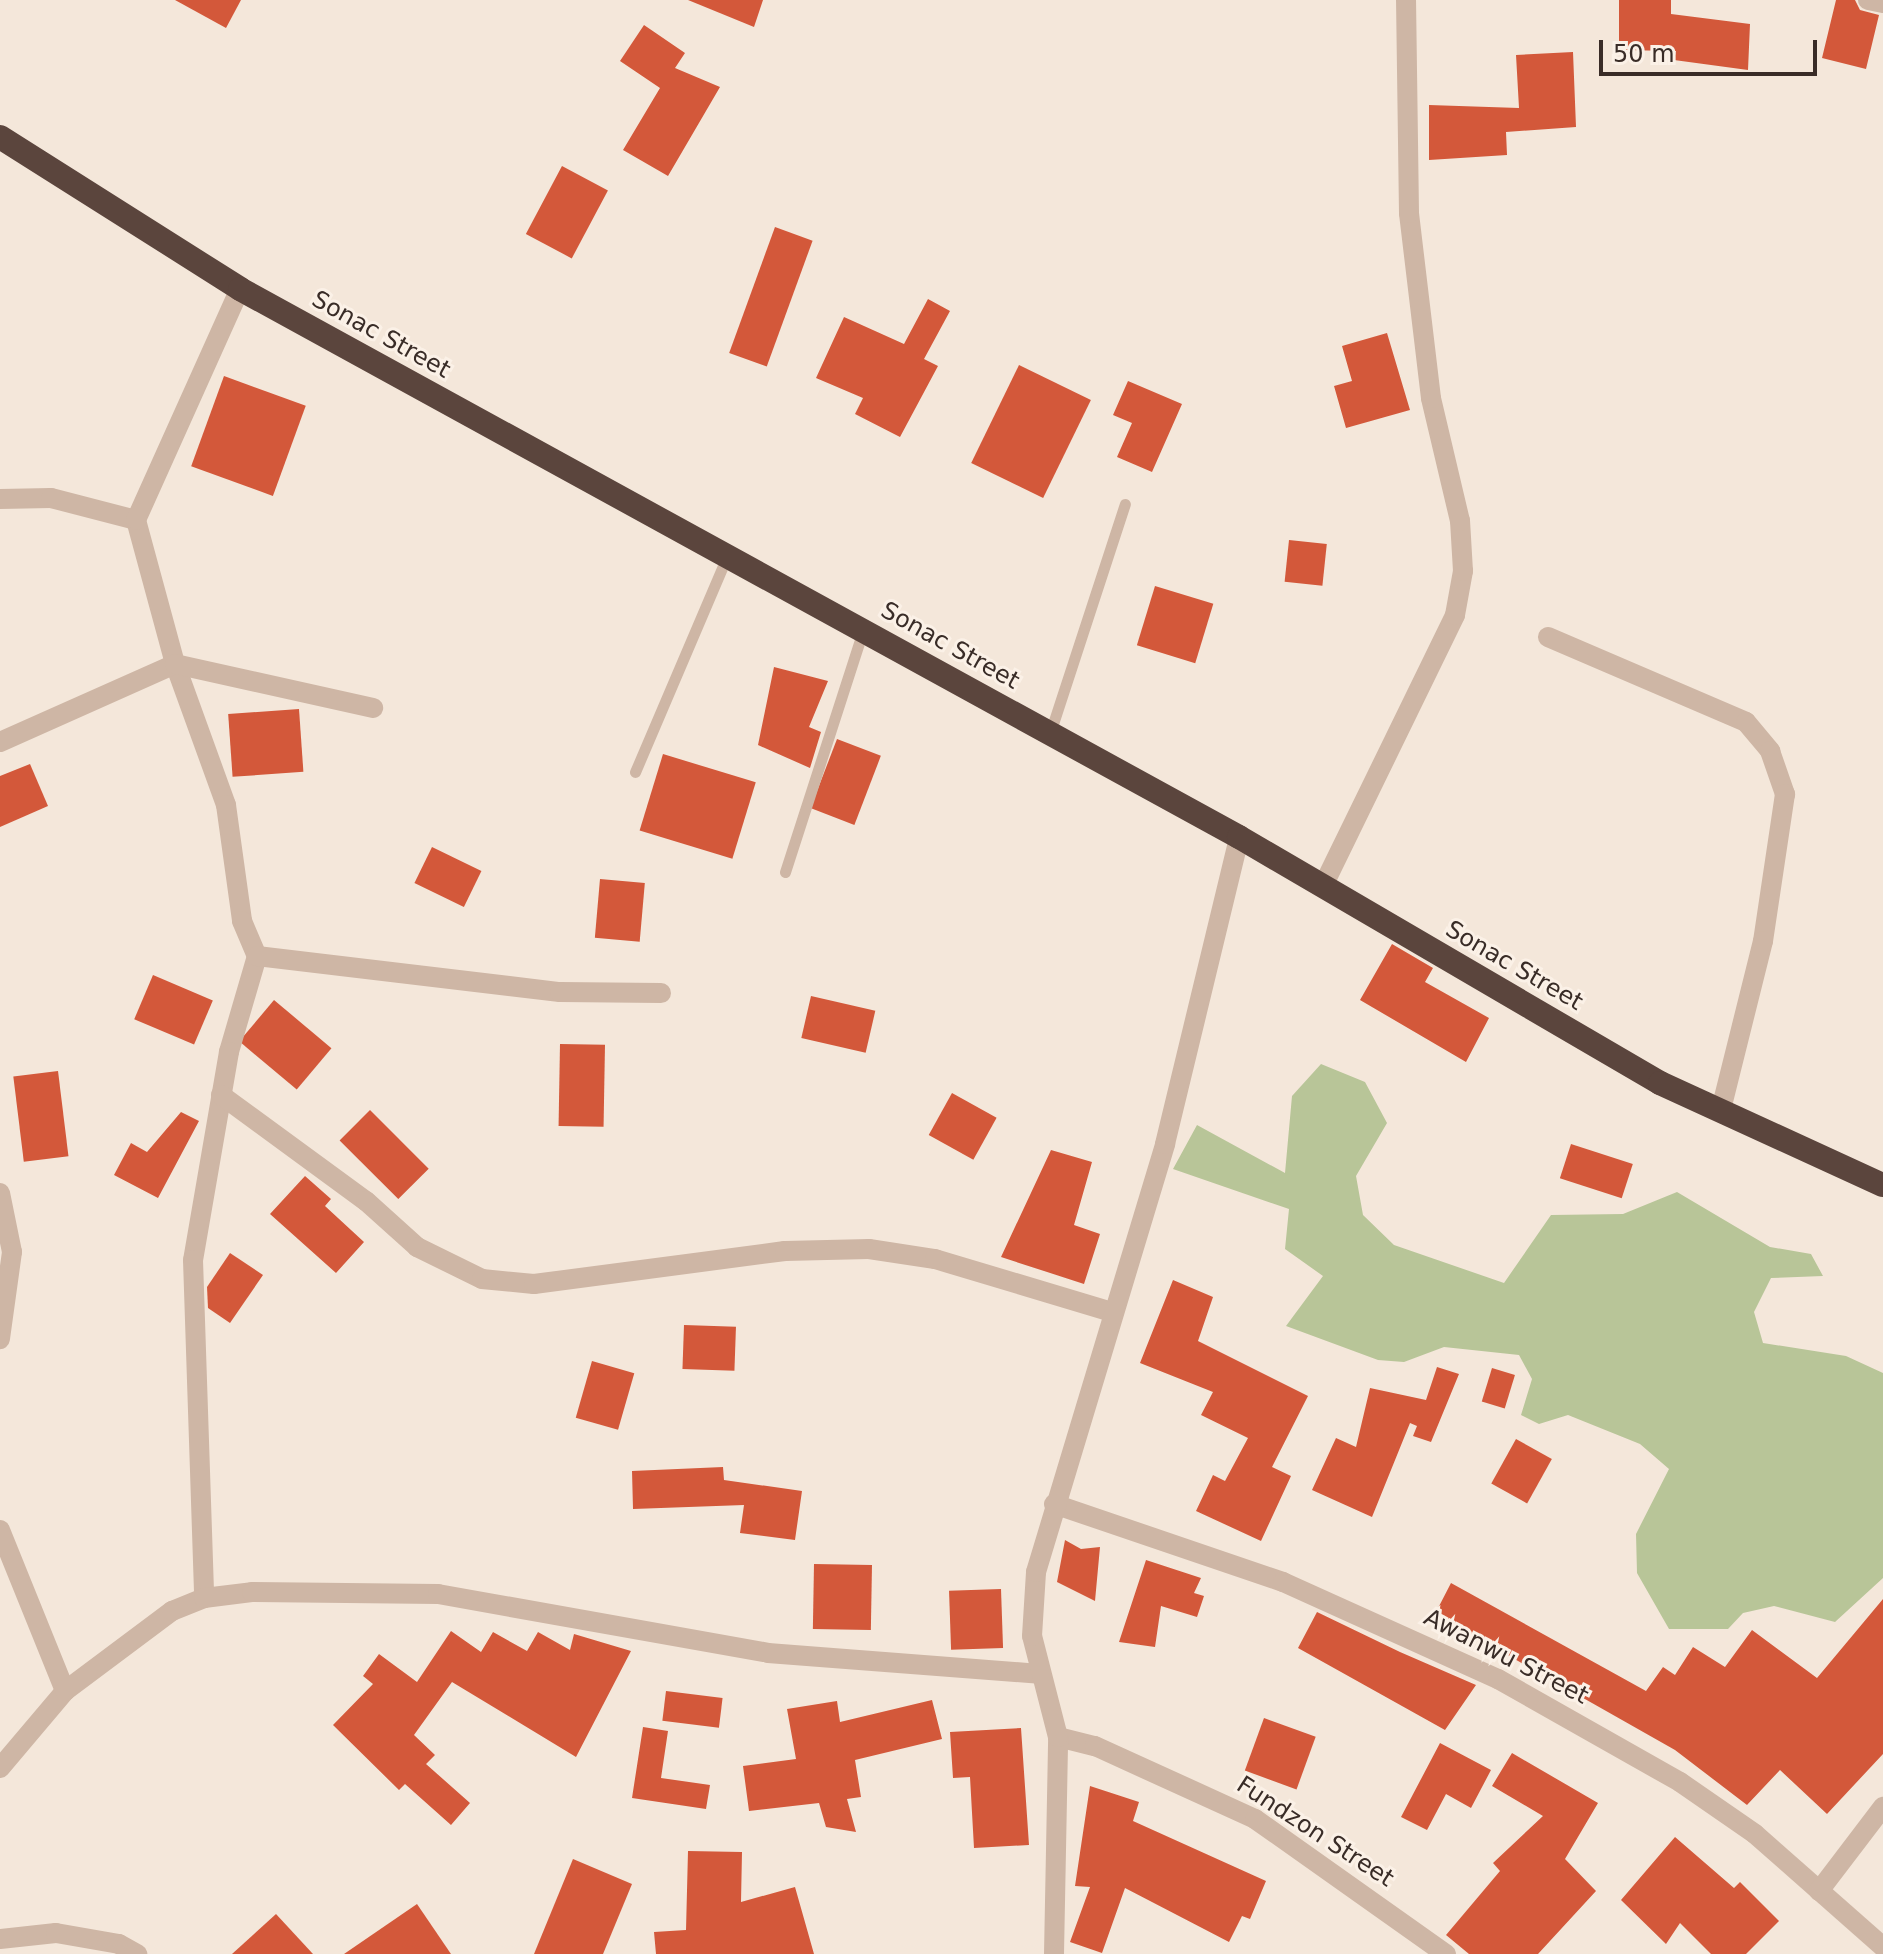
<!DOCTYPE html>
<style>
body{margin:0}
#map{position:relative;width:1883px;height:1954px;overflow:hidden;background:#f4e7da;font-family:"DejaVu Sans",sans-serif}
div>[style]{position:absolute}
.green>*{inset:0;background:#b8c598}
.building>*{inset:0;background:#d3583a;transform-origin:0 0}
.lane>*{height:11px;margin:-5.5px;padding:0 5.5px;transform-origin:5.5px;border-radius:5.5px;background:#ceb6a5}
.street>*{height:20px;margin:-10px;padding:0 10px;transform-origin:10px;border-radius:10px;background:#ceb6a5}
.highway>*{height:24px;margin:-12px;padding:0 12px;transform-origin:12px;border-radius:12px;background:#5b453d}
span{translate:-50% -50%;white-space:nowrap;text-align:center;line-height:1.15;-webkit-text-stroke:6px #fbf1e7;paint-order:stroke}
.street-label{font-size:24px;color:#392c27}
.scale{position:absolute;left:1599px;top:40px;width:218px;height:36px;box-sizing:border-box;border:4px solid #392c27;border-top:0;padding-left:10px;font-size:24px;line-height:28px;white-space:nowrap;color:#392c27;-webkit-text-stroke:6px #fbf1e7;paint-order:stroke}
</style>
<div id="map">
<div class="green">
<div style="clip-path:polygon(1321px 1064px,1365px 1082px,1387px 1123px,1356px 1176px,1363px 1215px,1394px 1245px,1504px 1283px,1551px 1215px,1623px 1214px,1677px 1192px,1770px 1247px,1811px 1254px,1823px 1276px,1771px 1278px,1754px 1312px,1763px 1343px,1846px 1356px,1883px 1373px,1883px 1578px,1835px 1622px,1774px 1606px,1743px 1613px,1728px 1629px,1669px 1629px,1637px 1573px,1636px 1534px,1669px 1469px,1640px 1444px,1568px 1415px,1539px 1424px,1521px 1415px,1532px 1379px,1519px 1355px,1444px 1347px,1404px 1362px,1378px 1360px,1286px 1326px,1323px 1276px,1285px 1249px,1289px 1209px,1173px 1169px,1197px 1125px,1285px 1173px,1292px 1096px)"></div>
</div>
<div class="building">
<div style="clip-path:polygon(175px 0,241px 0,226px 28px)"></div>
<div style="clip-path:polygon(688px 0,763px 0,754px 27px)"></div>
<div style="clip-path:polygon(1619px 0,1671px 0,1671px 14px,1750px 24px,1748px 70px,1674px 60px,1676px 51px,1619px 50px)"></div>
<div style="clip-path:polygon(1836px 0,1855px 0,1860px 10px,1879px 15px,1866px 69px,1822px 58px)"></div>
<div style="clip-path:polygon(644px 25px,685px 53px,675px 68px,720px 87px,668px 176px,623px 150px,660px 88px,620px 61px)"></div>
<div style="clip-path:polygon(1573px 52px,1576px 127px,1506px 132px,1507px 155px,1429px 160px,1429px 105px,1519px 108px,1516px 55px)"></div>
<div style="left:562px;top:166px;width:52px;height:77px;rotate:28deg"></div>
<div style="left:775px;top:227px;width:40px;height:134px;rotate:20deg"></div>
<div style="clip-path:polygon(928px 299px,950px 311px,924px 359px,938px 366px,900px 437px,855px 414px,863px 398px,816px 378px,844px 317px,904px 344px)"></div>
<div style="clip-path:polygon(1387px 333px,1410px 410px,1346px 428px,1334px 386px,1352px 381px,1342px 346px)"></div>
<div style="left:1019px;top:365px;width:80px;height:109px;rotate:26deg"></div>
<div style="left:224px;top:376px;width:87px;height:96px;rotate:20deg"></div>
<div style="clip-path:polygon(1128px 381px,1182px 404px,1152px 472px,1117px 457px,1132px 423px,1113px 415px)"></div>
<div style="left:1289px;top:540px;width:38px;height:42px;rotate:6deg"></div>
<div style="left:1155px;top:586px;width:61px;height:62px;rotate:17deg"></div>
<div style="clip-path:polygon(774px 667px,828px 681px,809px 727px,821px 732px,810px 768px,758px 745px)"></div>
<div style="left:299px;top:709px;width:63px;height:71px;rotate:86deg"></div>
<div style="left:837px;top:739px;width:47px;height:74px;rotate:21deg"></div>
<div style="left:663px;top:754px;width:97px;height:80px;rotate:17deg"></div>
<div style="clip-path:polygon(30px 764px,48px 806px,0 827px,0 776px)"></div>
<div style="left:432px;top:847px;width:55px;height:40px;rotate:26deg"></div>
<div style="left:600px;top:879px;width:45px;height:59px;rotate:5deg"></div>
<div style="clip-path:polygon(1392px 944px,1433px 968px,1425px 982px,1489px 1018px,1466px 1062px,1360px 1000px)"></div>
<div style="left:153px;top:975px;width:65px;height:48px;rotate:23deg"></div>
<div style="left:811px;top:996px;width:66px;height:43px;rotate:13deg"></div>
<div style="left:274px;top:1000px;width:75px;height:54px;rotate:40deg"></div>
<div style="left:560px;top:1044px;width:45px;height:82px;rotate:1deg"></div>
<div style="left:58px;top:1071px;width:86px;height:45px;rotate:83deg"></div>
<div style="left:952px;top:1093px;width:51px;height:48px;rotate:29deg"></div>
<div style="left:370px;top:1110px;width:83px;height:43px;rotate:45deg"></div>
<div style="clip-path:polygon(181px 1112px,199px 1121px,158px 1198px,114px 1175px,131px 1143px,147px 1152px)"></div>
<div style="left:1571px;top:1144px;width:65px;height:36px;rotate:18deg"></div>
<div style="clip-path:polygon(1051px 1150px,1092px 1162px,1074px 1225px,1100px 1234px,1084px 1284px,1001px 1257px)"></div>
<div style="clip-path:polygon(305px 1176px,331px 1199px,325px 1206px,364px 1242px,336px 1273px,270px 1214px)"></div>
<div style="clip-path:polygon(230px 1253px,263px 1275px,230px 1323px,208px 1308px,207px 1287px)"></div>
<div style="clip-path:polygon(1173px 1280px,1213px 1297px,1198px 1341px,1308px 1396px,1272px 1467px,1291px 1476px,1261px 1541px,1196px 1511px,1213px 1475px,1225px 1481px,1248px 1438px,1201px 1415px,1213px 1392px,1140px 1363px)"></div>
<div style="left:684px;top:1325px;width:52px;height:44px;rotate:2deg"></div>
<div style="left:592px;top:1361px;width:44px;height:59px;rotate:16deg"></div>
<div style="clip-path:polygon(1437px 1367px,1459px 1374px,1431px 1442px,1413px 1436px,1417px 1426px,1410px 1423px,1372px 1517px,1312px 1490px,1336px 1438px,1356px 1447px,1370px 1388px,1426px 1400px)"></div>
<div style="left:1492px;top:1368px;width:24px;height:35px;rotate:17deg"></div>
<div style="left:1516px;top:1439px;width:41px;height:51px;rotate:29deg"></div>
<div style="clip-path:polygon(723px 1467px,724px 1480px,802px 1491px,795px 1540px,740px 1533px,744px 1505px,633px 1509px,632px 1471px)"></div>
<div style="clip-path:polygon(1065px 1540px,1081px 1549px,1100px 1547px,1095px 1601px,1057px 1582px)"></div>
<div style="clip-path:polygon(1146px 1560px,1201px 1578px,1194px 1593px,1204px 1596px,1197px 1617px,1161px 1606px,1155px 1647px,1119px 1642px)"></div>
<div style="left:814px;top:1564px;width:58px;height:65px;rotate:1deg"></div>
<div style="clip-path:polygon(1451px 1583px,1646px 1691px,1663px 1667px,1675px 1675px,1693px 1647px,1725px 1667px,1752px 1630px,1817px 1678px,1883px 1599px,1883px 1754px,1827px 1814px,1780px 1770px,1747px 1805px,1675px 1750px,1435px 1614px)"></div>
<div style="left:1001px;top:1589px;width:59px;height:52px;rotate:88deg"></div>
<div style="clip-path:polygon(1317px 1612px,1400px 1652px,1476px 1685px,1445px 1730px,1298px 1648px)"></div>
<div style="clip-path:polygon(451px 1631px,481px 1652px,493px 1632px,527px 1651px,538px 1632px,570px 1650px,574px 1634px,631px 1651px,576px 1757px,452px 1682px,414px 1735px,435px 1755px,426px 1764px,470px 1803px,451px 1825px,405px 1784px,399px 1790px,333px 1725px,373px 1684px,363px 1676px,379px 1654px,417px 1682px)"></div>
<div style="left:666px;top:1691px;width:57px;height:30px;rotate:7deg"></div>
<div style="clip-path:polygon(932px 1700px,942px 1739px,855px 1760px,861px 1797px,847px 1799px,856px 1832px,826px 1827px,819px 1803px,749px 1811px,743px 1766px,796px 1759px,787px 1709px,837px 1701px,840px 1722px)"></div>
<div style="left:1264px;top:1718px;width:55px;height:56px;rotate:20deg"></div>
<div style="clip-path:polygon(643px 1727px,668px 1731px,661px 1778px,710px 1785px,706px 1809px,632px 1798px)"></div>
<div style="clip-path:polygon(1021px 1728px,1029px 1845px,974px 1848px,970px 1777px,953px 1778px,950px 1732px)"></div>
<div style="clip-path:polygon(1440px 1743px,1491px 1770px,1471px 1808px,1446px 1794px,1427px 1830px,1401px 1817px)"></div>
<div style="clip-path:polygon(1512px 1753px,1598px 1803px,1565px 1859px,1596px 1891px,1538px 1954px,1469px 1954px,1446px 1935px,1500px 1871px,1493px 1863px,1543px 1816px,1492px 1786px)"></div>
<div style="clip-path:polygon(1090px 1786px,1139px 1802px,1133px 1821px,1266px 1881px,1250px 1919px,1242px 1916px,1229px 1942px,1125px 1888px,1102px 1953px,1070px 1942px,1090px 1887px,1075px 1886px)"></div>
<div style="clip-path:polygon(1675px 1837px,1734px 1888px,1740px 1882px,1779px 1921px,1746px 1954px,1711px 1954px,1680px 1923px,1666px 1944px,1621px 1900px)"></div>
<div style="clip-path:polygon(688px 1851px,742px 1852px,741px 1902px,795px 1887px,814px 1954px,656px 1954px,654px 1932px,686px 1930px)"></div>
<div style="clip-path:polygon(573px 1859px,632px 1884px,603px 1954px,534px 1954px)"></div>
<div style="clip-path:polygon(417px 1904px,451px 1954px,344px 1954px)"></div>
<div style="clip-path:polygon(276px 1914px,313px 1954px,232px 1954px)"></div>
</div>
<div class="lane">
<div style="left:1050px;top:733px;width:241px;rotate:-71.9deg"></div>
<div style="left:635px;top:772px;width:235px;rotate:-66.9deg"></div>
<div style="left:785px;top:872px;width:253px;rotate:-72.1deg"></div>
</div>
<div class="street">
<div style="left:1868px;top:0;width:15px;rotate:11deg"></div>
<div style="left:0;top:499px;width:51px;rotate:-1.1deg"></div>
<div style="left:51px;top:498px;width:88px;rotate:14.5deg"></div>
<div style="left:136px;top:520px;width:149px;rotate:74.8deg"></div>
<div style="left:175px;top:664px;width:150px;rotate:70.1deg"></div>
<div style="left:226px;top:805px;width:117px;rotate:82.1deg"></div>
<div style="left:242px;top:921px;width:38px;rotate:67deg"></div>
<div style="left:257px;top:956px;width:100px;rotate:106.3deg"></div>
<div style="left:229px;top:1052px;width:211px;rotate:99.8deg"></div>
<div style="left:193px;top:1260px;width:338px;rotate:88.1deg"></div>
<div style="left:136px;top:520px;width:253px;rotate:-65.8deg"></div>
<div style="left:1548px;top:637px;width:215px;rotate:23.2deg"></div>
<div style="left:1746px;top:722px;width:38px;rotate:50deg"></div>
<div style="left:1770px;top:751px;width:46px;rotate:70.8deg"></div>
<div style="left:1785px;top:794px;width:149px;rotate:98.5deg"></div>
<div style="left:1763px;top:941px;width:174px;rotate:104deg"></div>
<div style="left:0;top:742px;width:192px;rotate:-24deg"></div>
<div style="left:175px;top:664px;width:203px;rotate:12.5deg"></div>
<div style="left:1323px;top:886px;width:301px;rotate:-64deg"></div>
<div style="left:1455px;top:615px;width:45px;rotate:-79.7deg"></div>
<div style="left:1463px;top:571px;width:50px;rotate:-93.4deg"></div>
<div style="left:1460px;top:521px;width:126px;rotate:-103.3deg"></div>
<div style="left:1431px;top:398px;width:186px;rotate:-96.8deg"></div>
<div style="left:1409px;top:213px;width:213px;rotate:-90.8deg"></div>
<div style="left:257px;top:956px;width:305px;rotate:6.8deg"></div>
<div style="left:560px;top:992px;width:101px;rotate:0.6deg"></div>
<div style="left:221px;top:1095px;width:180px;rotate:36.2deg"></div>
<div style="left:366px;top:1201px;width:69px;rotate:42deg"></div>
<div style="left:417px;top:1247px;width:72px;rotate:26.2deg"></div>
<div style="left:482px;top:1279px;width:52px;rotate:5.5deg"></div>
<div style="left:534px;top:1284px;width:253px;rotate:-7.5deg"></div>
<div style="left:785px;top:1251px;width:84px;rotate:-1.4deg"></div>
<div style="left:869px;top:1249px;width:67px;rotate:8.6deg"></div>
<div style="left:935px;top:1259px;width:185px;rotate:16.7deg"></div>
<div style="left:0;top:1193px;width:60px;rotate:78.5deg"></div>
<div style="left:12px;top:1252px;width:88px;rotate:97.9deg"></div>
<div style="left:1054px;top:1504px;width:242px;rotate:18.8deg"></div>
<div style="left:1283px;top:1582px;width:236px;rotate:24.3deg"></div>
<div style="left:1498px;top:1679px;width:209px;rotate:29.5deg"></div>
<div style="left:1680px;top:1782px;width:91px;rotate:34.7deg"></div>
<div style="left:1755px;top:1834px;width:171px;rotate:41.4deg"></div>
<div style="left:0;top:1530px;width:174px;rotate:68deg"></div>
<div style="left:1058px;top:1737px;width:38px;rotate:14deg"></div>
<div style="left:1095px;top:1746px;width:176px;rotate:24.5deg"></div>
<div style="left:1255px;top:1819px;width:234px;rotate:35.3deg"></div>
<div style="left:0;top:1768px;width:101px;rotate:-49.8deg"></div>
<div style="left:65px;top:1691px;width:134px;rotate:-36.8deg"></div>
<div style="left:172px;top:1611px;width:35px;rotate:-22deg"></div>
<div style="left:204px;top:1598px;width:48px;rotate:-7.1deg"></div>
<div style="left:252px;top:1592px;width:186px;rotate:0.6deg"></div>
<div style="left:438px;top:1594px;width:335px;rotate:10.1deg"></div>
<div style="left:768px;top:1653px;width:272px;rotate:4.4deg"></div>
<div style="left:1819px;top:1891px;width:106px;rotate:-52.7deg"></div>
<div style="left:0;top:1939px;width:56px;rotate:-6.1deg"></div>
<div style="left:56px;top:1933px;width:64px;rotate:9.9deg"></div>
<div style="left:119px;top:1944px;width:21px;rotate:29deg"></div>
<div style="left:1054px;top:1954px;width:217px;rotate:-88.9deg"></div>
<div style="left:1058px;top:1737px;width:104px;rotate:-104.4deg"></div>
<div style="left:1032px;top:1636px;width:64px;rotate:-86.4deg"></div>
<div style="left:1036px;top:1572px;width:447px;rotate:-73.2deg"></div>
<div style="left:1165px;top:1144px;width:316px;rotate:-76.4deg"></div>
</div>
<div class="highway">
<div style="left:0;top:137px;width:284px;rotate:32.3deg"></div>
<div style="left:240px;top:289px;width:1139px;rotate:28.75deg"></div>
<div style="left:1239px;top:837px;width:488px;rotate:30.3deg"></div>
<div style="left:1660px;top:1083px;width:245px;rotate:24.6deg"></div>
</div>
<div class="street-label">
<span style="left:381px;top:335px;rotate:29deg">Sonac Street</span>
<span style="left:950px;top:646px;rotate:29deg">Sonac Street</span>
<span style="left:1514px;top:966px;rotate:30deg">Sonac Street</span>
<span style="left:1506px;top:1657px;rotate:27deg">Awanwu Street</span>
<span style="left:1315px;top:1832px;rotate:33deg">Fundzon Street</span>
</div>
<div class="scale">50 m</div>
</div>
